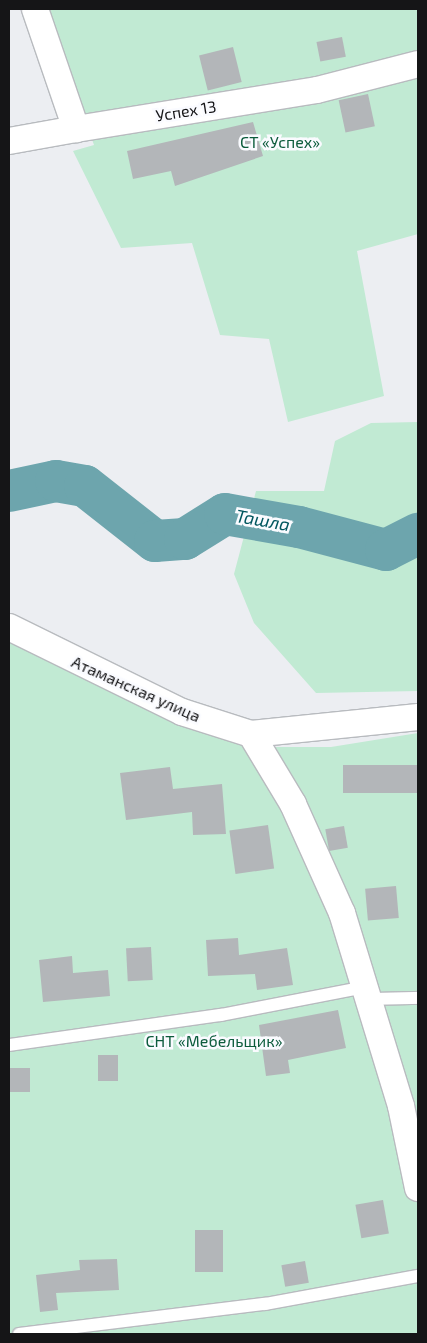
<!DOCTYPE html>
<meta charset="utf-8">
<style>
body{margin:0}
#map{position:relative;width:427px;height:1343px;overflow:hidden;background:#eceef2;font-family:"Exo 2",sans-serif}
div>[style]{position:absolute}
.green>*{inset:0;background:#c1ead3}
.river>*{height:42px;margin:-21px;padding:0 21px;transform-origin:21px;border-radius:21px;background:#6da5ad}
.building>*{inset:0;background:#b3b6b9;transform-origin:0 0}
.roads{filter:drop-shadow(1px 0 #b8bbbf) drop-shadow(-1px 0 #b8bbbf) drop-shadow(0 1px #b8bbbf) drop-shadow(0 -1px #b8bbbf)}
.lane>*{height:12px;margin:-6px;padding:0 6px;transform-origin:6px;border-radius:6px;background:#fff}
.street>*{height:26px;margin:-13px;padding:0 13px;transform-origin:13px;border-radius:13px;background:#fff}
span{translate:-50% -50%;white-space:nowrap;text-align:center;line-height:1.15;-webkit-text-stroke:5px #fafbff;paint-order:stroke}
.street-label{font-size:16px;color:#151517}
.park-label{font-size:16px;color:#0c5c3c}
.water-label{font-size:18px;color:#00565f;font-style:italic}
.frame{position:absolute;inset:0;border:10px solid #151517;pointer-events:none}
</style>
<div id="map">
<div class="green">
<div style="clip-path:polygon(46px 9px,418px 9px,418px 234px,357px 251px,384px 396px,288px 422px,269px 339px,220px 335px,192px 243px,121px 248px,73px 151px,94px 145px)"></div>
<div style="clip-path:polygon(418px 422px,418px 691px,316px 693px,254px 623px,234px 574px,256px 491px,324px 491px,335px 441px,371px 423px)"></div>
<div style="clip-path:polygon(9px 642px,197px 731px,249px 747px,331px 747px,418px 733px,418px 1334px,9px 1334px)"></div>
</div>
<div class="river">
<div style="left:9px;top:491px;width:48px;rotate:-12deg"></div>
<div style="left:56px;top:481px;width:29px;rotate:10deg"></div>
<div style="left:85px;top:486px;width:89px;rotate:38.2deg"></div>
<div style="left:155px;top:541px;width:30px;rotate:-4deg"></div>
<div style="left:185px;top:539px;width:47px;rotate:-32deg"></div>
<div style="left:225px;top:514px;width:75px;rotate:10deg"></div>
<div style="left:299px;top:527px;width:90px;rotate:14.8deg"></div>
<div style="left:386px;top:550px;width:36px;rotate:-27deg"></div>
</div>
<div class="building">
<div style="left:342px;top:37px;width:20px;height:26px;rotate:79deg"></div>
<div style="left:233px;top:47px;width:36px;height:35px;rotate:76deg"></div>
<div style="left:368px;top:94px;width:33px;height:30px;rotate:78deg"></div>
<div style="clip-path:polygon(253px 122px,263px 156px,175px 186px,171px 171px,133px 179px,127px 151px)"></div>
<div style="left:418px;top:765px;width:28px;height:75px;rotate:90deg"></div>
<div style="clip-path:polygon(170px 767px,173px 789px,222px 784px,226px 834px,193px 835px,192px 812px,126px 820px,120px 773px)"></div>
<div style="left:268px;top:825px;width:44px;height:39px;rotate:82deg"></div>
<div style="left:344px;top:826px;width:22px;height:19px;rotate:80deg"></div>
<div style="left:396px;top:886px;width:32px;height:31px;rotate:85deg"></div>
<div style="clip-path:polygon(238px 938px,239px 955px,287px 948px,293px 985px,257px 990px,255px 974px,208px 976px,206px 940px)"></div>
<div style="left:151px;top:947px;width:33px;height:25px;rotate:87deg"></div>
<div style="clip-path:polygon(72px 956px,73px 973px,108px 970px,110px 996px,43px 1002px,39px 960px)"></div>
<div style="clip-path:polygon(338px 1010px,346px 1048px,288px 1060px,290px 1073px,266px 1076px,259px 1025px)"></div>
<div style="left:98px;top:1055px;width:20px;height:26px"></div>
<div style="left:30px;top:1068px;width:24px;height:21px;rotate:90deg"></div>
<div style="left:383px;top:1200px;width:34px;height:28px;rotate:80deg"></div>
<div style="left:195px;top:1230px;width:28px;height:42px"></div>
<div style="clip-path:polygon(117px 1259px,119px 1290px,56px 1293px,58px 1310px,40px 1312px,36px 1275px,80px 1270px,79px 1260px)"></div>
<div style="left:305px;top:1261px;width:22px;height:24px;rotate:80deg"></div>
</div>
<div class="roads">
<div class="lane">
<div style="left:369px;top:999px;width:49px;rotate:-1.2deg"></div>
<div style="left:9px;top:1045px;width:214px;rotate:-8.1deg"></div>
<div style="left:221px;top:1015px;width:147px;rotate:-11deg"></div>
<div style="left:19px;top:1334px;width:248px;rotate:-7deg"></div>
<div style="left:265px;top:1304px;width:156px;rotate:-10.4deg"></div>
</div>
<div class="street">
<div style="left:35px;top:9px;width:127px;rotate:71.1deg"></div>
<div style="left:76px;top:129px;width:244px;rotate:-9.2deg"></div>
<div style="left:317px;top:90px;width:104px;rotate:-14.4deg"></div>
<div style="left:9px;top:141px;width:68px;rotate:-10.2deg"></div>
<div style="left:9px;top:627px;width:193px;rotate:26.2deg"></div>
<div style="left:182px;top:712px;width:72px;rotate:17.7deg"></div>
<div style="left:251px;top:734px;width:168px;rotate:-5.8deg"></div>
<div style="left:251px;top:734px;width:82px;rotate:59deg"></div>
<div style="left:293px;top:804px;width:120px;rotate:65.8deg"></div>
<div style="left:342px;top:913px;width:202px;rotate:73deg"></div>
<div style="left:401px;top:1106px;width:84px;rotate:78.3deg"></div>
</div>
</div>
<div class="street-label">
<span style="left:186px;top:111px;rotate:-9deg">Успех 13</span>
<span style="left:136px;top:689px;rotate:24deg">Атаманская улица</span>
</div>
<div class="park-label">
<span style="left:280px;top:142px">СТ «Успех»</span>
<span style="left:214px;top:1041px">СНТ «Мебельщик»</span>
</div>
<div class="water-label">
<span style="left:263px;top:520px;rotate:10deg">Ташла</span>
</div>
<div class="frame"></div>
</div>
